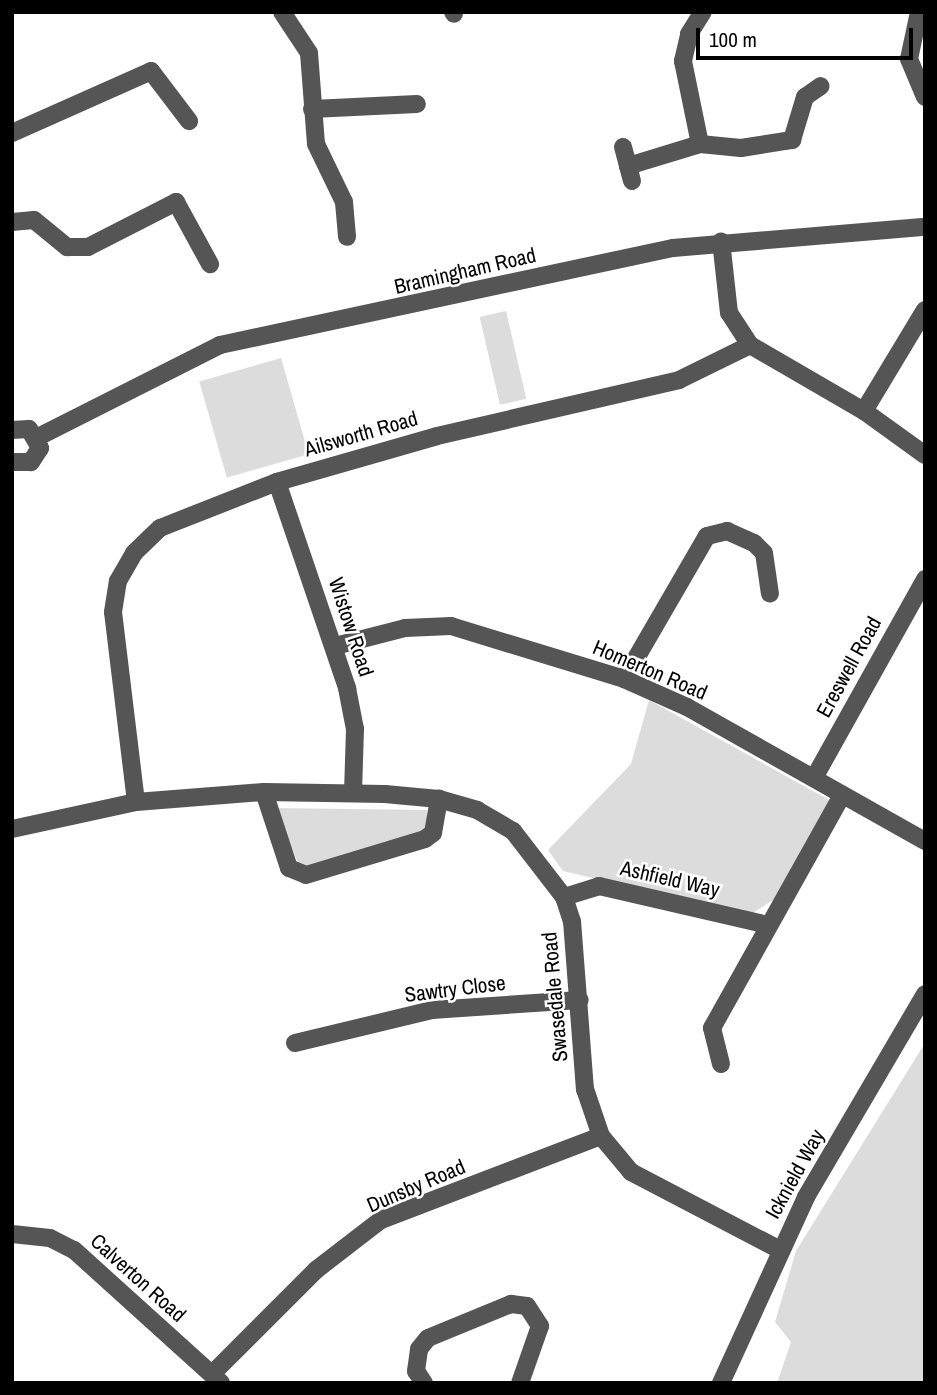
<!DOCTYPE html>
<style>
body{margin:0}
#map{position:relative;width:937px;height:1395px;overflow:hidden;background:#fff;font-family:"Archivo Narrow",sans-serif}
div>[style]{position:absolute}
.green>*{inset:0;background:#dcdcdc;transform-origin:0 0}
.minor>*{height:18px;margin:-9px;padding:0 9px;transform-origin:9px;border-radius:9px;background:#555}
span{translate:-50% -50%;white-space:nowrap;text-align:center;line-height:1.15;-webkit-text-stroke:5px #fff;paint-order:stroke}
.street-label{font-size:21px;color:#000}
.frame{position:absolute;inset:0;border:14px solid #000;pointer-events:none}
.scale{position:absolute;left:696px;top:28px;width:217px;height:32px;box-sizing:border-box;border:4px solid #000;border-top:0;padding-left:9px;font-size:21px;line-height:24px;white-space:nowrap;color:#000;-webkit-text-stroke:5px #fff;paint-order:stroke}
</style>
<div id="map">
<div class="green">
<div style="left:506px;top:311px;width:90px;height:27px;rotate:77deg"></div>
<div style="left:281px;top:358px;width:100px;height:85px;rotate:74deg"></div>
<div style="clip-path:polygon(649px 700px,831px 801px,776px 898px,750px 915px,563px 871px,548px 850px,631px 764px)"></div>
<div style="clip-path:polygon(275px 808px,427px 810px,428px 832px,301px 870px)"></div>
<div style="clip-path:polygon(925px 1043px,925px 1383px,777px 1383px,791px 1342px,775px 1322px,796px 1251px)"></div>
</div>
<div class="minor">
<div style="left:282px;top:12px;width:49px;rotate:56.6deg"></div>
<div style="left:309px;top:53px;width:91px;rotate:85.6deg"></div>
<div style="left:316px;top:144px;width:64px;rotate:64.2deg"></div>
<div style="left:344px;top:202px;width:35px;rotate:85deg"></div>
<div style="left:453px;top:12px;width:2px;rotate:63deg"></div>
<div style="left:919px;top:12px;width:48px;rotate:102deg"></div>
<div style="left:909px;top:59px;width:41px;rotate:67.2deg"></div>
<div style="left:312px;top:109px;width:105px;rotate:-2.7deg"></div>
<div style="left:12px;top:133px;width:152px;rotate:-24deg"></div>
<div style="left:151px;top:71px;width:63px;rotate:52.8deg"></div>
<div style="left:700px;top:144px;width:41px;rotate:5.6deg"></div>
<div style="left:741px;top:148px;width:52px;rotate:-8.9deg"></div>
<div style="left:792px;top:140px;width:45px;rotate:-73.2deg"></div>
<div style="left:805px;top:97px;width:19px;rotate:-35deg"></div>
<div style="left:623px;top:147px;width:20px;rotate:75deg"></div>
<div style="left:632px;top:181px;width:16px;rotate:-105deg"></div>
<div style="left:628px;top:166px;width:75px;rotate:-17deg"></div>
<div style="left:700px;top:144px;width:85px;rotate:-101.6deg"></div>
<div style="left:683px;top:61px;width:28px;rotate:-77deg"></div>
<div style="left:689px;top:34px;width:26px;rotate:-58deg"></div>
<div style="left:12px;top:222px;width:22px;rotate:-5deg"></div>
<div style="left:34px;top:220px;width:43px;rotate:39.3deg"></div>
<div style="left:67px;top:247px;width:21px"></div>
<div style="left:88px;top:247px;width:99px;rotate:-27.1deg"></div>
<div style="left:176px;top:202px;width:71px;rotate:61.3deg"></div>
<div style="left:750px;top:345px;width:132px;rotate:30.1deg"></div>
<div style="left:864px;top:411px;width:75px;rotate:35.8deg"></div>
<div style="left:864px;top:411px;width:118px;rotate:-58.9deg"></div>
<div style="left:12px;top:430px;width:17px;rotate:-3deg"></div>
<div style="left:29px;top:429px;width:22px;rotate:60deg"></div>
<div style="left:40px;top:448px;width:17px;rotate:123deg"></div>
<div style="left:31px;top:462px;width:19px;rotate:180deg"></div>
<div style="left:38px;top:437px;width:204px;rotate:-26.8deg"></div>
<div style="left:220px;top:345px;width:463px;rotate:-12.1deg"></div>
<div style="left:673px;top:248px;width:253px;rotate:-4.8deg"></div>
<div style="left:277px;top:482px;width:218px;rotate:71.2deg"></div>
<div style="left:347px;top:688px;width:42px;rotate:79deg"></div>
<div style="left:355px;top:729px;width:62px;rotate:91.8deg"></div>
<div style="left:335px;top:646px;width:72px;rotate:-14.4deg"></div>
<div style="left:405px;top:628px;width:46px;rotate:-2.5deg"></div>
<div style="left:451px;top:626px;width:181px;rotate:17deg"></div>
<div style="left:624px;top:679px;width:69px;rotate:24deg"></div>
<div style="left:687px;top:707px;width:273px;rotate:29.4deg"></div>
<div style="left:624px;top:679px;width:165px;rotate:-59.9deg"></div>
<div style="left:707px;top:536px;width:21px;rotate:-14deg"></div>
<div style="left:727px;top:531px;width:30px;rotate:24deg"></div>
<div style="left:754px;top:543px;width:14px;rotate:45deg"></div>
<div style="left:764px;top:553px;width:41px;rotate:81.7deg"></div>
<div style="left:814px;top:778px;width:228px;rotate:-60.8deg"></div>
<div style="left:264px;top:792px;width:80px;rotate:71.8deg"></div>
<div style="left:289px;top:868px;width:18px;rotate:22deg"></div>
<div style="left:306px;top:875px;width:124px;rotate:-16.8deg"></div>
<div style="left:425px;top:839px;width:10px;rotate:-37deg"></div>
<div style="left:433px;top:833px;width:35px;rotate:-80deg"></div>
<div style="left:136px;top:802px;width:191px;rotate:-96.9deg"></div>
<div style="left:113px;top:612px;width:31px;rotate:-81deg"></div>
<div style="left:118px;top:581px;width:32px;rotate:-60deg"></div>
<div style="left:134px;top:553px;width:36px;rotate:-44deg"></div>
<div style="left:160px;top:528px;width:126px;rotate:-21.5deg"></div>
<div style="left:277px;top:482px;width:166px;rotate:-16deg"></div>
<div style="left:437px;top:436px;width:248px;rotate:-13deg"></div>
<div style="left:679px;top:380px;width:79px;rotate:-26.2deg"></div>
<div style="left:750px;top:345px;width:38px;rotate:-123deg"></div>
<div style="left:729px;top:313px;width:72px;rotate:-96.3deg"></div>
<div style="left:12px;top:829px;width:127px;rotate:-12.3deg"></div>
<div style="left:136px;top:802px;width:128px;rotate:-4.5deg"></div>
<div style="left:264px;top:792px;width:121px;rotate:0.9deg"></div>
<div style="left:385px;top:794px;width:54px;rotate:5.3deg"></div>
<div style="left:439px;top:799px;width:40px;rotate:16deg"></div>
<div style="left:477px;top:810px;width:42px;rotate:30.3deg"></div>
<div style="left:513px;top:831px;width:83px;rotate:52.3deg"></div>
<div style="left:564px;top:897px;width:25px;rotate:72deg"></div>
<div style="left:572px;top:921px;width:169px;rotate:85.6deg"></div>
<div style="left:585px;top:1089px;width:50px;rotate:71.2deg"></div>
<div style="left:601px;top:1136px;width:47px;rotate:50.2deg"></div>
<div style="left:631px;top:1172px;width:168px;rotate:27.6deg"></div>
<div style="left:564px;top:897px;width:37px;rotate:-17deg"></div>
<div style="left:599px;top:886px;width:173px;rotate:13deg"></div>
<div style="left:295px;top:1043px;width:141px;rotate:-13.5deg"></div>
<div style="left:432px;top:1010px;width:148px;rotate:-3.9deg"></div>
<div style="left:721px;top:1064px;width:37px;rotate:-104deg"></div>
<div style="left:712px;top:1028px;width:267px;rotate:-60.8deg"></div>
<div style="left:12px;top:1234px;width:38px;rotate:6deg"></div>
<div style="left:50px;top:1238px;width:27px;rotate:27deg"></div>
<div style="left:74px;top:1250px;width:198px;rotate:42.1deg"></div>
<div style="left:212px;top:1374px;width:147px;rotate:-45deg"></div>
<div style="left:316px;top:1270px;width:82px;rotate:-37.6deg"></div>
<div style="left:381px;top:1220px;width:235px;rotate:-20.9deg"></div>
<div style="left:424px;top:1383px;width:14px;rotate:-124deg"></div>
<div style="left:416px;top:1371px;width:22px;rotate:-82deg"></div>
<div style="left:419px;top:1349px;width:14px;rotate:-51deg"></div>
<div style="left:428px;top:1338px;width:90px;rotate:-22.3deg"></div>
<div style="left:511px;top:1304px;width:16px;rotate:7deg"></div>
<div style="left:527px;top:1306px;width:24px;rotate:57deg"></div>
<div style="left:540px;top:1326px;width:60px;rotate:109.3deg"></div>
<div style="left:721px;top:1383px;width:205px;rotate:-65.4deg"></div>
<div style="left:806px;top:1197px;width:235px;rotate:-59.6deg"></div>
</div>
<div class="street-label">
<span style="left:465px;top:271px;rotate:-13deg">Bramingham Road</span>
<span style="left:361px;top:434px;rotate:-16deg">Ailsworth Road</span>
<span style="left:351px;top:627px;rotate:72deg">Wistow Road</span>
<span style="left:849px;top:667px;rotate:-61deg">Ereswell Road</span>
<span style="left:650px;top:670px;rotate:23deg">Homerton Road</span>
<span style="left:670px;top:879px;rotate:13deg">Ashfield Way</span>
<span style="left:455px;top:989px;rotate:-7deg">Sawtry Close</span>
<span style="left:555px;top:997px;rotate:-95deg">Swasedale Road</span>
<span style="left:795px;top:1174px;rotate:-61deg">Icknield Way</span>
<span style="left:416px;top:1186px;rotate:-23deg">Dunsby Road</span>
<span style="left:138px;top:1278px;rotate:42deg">Calverton Road</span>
</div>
<div class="frame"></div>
<div class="scale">100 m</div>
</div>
